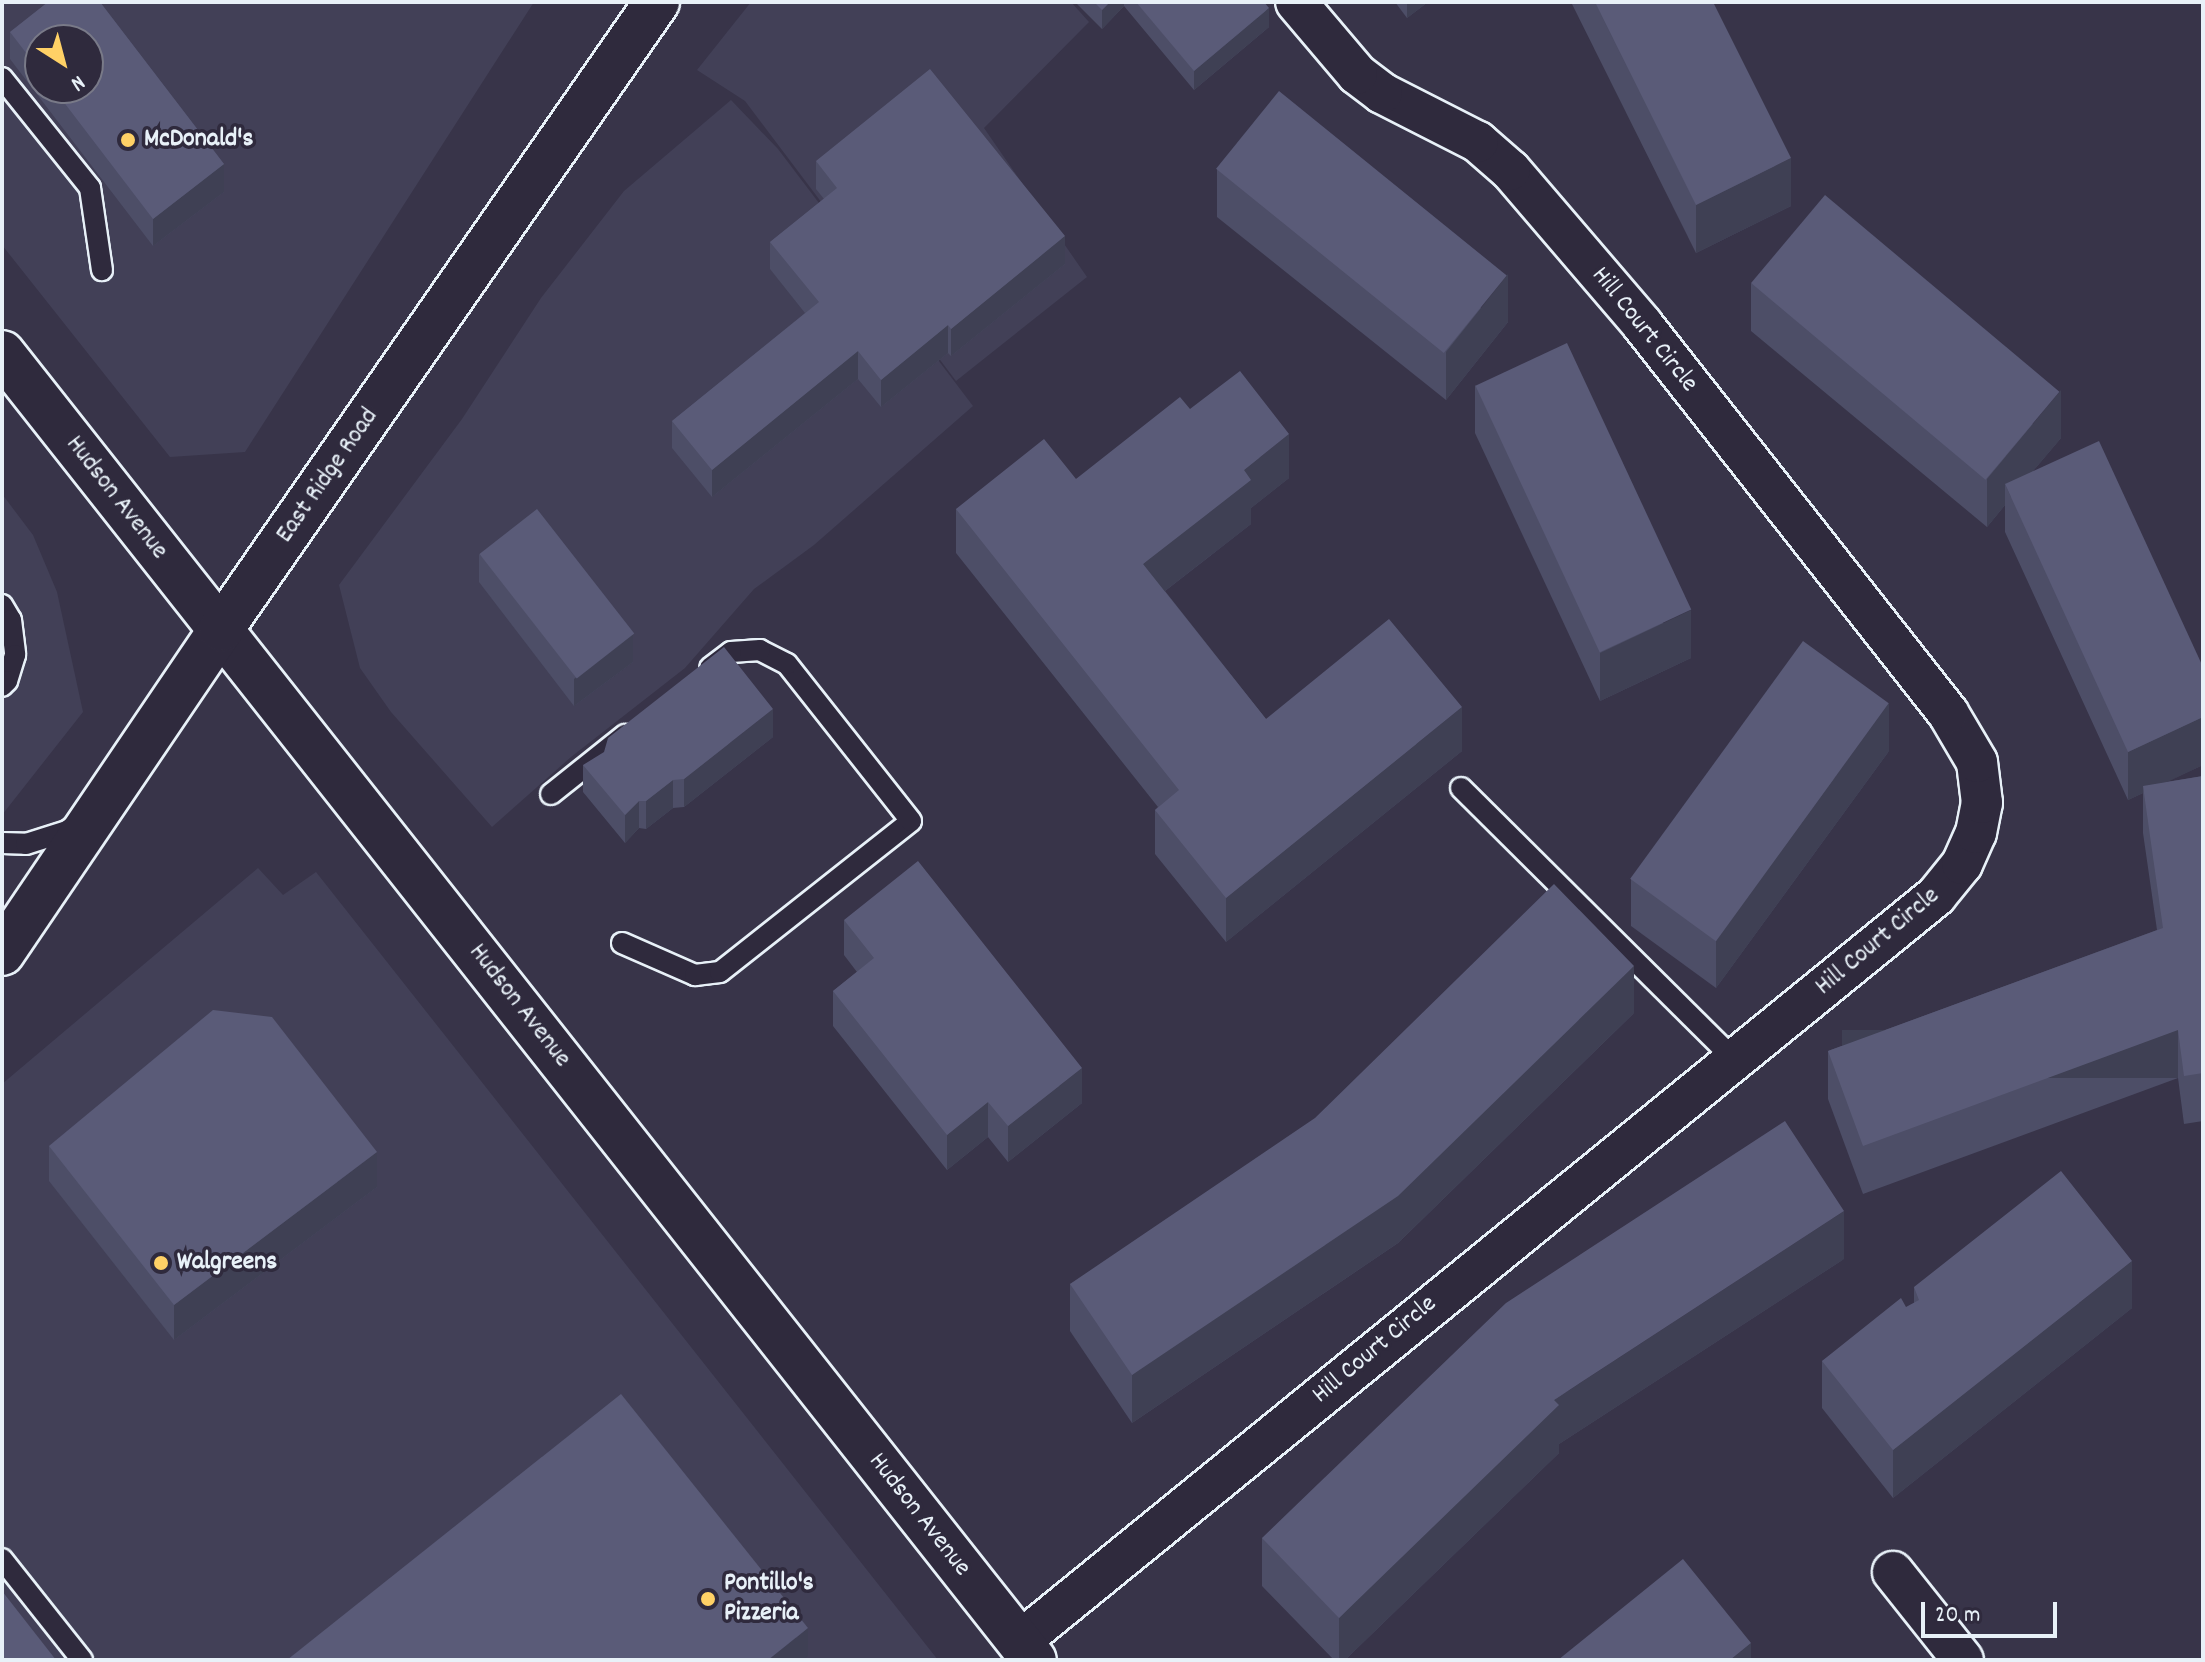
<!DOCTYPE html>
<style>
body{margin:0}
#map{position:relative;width:2205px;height:1662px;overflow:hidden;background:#383449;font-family:Dekko,sans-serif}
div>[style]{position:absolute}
.built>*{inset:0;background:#424057}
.roads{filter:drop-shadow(2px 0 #e8f1f8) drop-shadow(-2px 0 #e8f1f8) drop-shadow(0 2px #e8f1f8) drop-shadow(0 -2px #e8f1f8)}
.service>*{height:20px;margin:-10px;padding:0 10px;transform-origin:10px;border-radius:10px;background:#2f2a3d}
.minor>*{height:40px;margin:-20px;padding:0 20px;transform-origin:20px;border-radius:20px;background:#2f2a3d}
.secondary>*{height:44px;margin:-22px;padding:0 22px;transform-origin:22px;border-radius:22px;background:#2f2a3d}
.wall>*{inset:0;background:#4d4e67}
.shaded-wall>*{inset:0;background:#3f4054;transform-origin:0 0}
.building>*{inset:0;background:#5a5b78;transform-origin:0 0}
.dots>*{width:22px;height:22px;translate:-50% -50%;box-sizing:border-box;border:4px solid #2f2a3d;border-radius:50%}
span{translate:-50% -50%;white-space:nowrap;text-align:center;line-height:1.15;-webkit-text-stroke:7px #2f2a3d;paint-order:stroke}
.poi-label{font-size:26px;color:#e8f1f8;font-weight:700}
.left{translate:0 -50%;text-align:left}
.street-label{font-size:26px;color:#e8f1f8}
.frame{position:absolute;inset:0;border:4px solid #e8f1f8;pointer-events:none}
.north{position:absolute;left:24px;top:24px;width:80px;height:80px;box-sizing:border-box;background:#2f2a3d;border:2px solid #797a88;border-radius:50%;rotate:144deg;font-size:22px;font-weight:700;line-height:32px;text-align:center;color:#e8f1f8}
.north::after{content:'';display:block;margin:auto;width:28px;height:36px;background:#ffd166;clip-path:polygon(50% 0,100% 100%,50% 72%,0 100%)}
.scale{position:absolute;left:1921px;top:1602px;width:136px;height:36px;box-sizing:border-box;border:4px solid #e8f1f8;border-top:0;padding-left:10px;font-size:24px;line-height:28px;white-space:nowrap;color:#e8f1f8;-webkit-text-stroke:6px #2f2a3d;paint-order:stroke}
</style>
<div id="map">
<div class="built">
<div style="clip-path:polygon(evenodd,2px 2px,534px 2px,245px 452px,170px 457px,2px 245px,2px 2px,40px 40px,88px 40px,88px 88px,40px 88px,40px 40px)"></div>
<div style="clip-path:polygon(751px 2px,1071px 2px,1089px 22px,984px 128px,1087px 277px,956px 381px,745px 101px,697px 70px)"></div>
<div style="clip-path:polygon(731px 100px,778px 149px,973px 406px,814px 545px,754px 589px,685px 668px,571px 757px,492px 827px,391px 712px,360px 668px,339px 585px,462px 419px,541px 298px,624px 191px)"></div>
<div style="clip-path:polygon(2px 494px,33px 535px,57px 592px,83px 712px,2px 815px)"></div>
<div style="clip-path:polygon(258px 868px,283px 895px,316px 872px,938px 1660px,2px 1660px,2px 1084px)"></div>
</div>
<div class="roads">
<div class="service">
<div style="left:2px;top:78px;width:141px;rotate:51.3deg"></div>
<div style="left:90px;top:188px;width:83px;rotate:81.7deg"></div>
<div style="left:2px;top:605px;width:17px;rotate:59deg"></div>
<div style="left:11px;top:620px;width:35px;rotate:83deg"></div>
<div style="left:15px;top:655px;width:27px;rotate:107deg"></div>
<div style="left:7px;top:681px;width:7px;rotate:135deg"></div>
<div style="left:1461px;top:788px;width:385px;rotate:44.8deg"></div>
<div style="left:551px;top:794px;width:95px;rotate:-38.6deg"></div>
<div style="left:2px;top:843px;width:24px;rotate:2deg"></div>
<div style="left:26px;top:844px;width:43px;rotate:-17.6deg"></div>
<div style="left:67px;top:831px;width:14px;rotate:-36deg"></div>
<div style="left:622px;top:943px;width:80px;rotate:23.7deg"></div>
<div style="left:695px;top:975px;width:25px;rotate:-7deg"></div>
<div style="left:720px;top:972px;width:243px;rotate:-38.3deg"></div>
<div style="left:911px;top:821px;width:200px;rotate:-128.3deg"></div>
<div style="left:787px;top:664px;width:30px;rotate:-153deg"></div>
<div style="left:760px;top:650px;width:29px;rotate:176deg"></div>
<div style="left:731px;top:652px;width:26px;rotate:143deg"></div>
<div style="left:2px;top:1559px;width:129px;rotate:51.6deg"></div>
</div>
<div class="minor">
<div style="left:1893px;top:1572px;width:112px;rotate:51.5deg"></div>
<div style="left:1019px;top:1642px;width:1182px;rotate:-39.13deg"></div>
<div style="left:1936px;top:896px;width:41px;rotate:-50.9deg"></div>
<div style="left:1962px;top:864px;width:34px;rotate:-66deg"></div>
<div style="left:1976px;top:833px;width:31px;rotate:-79deg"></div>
<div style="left:1982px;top:803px;width:41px;rotate:-97deg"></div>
<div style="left:1977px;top:762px;width:57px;rotate:-120.6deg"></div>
<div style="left:1948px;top:713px;width:494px;rotate:-128.2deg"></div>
<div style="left:1643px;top:325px;width:204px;rotate:-130.6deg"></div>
<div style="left:1510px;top:170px;width:43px;rotate:-138.8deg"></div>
<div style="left:1478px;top:142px;width:108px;rotate:-153deg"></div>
<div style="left:1382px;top:93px;width:31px;rotate:-143deg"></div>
<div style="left:1357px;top:74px;width:94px;rotate:-130.3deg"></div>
</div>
<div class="secondary">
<div style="left:2px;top:353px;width:1665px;rotate:51.71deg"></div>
<div style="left:2px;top:953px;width:391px;rotate:-55.9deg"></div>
<div style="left:221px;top:629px;width:764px;rotate:-55.19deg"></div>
</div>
</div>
<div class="wall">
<div style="clip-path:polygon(evenodd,48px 2px,100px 2px,224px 164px,224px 192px,153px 246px,10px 59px,10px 32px,48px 2px,40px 40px,88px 40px,88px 88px,40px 88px,40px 40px)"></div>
<div style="clip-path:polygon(1075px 2px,1264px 2px,1269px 27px,1194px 90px,1124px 6px,1102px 29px)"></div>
<div style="clip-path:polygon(1395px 2px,1428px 2px,1407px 18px)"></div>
<div style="clip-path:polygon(1571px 2px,1713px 2px,1791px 206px,1696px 253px)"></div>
<div style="clip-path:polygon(816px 161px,1065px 264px,951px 356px,948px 353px,881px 407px,858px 379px,712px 497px,672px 448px,672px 421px,805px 313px,770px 269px,770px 242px,824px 199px,816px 189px)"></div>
<div style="clip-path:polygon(1217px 169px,1508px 322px,1446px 400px,1217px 217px)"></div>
<div style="clip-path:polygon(1751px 283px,2061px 438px,2033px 471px,2203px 667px,2203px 765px,2166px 782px,2203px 776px,2203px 1121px,2184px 1124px,2178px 1078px,1863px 1194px,1828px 1099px,1828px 1051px,2157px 930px,2143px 833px,2143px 793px,2128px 800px,2005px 532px,2005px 505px,1987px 527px,1751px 331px)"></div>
<div style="clip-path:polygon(1475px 385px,1691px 658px,1600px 701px,1475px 433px)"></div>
<div style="clip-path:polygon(1190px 409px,1289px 478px,1251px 508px,1251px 524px,1165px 591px,1266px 719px,1462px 751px,1226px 942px,1155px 854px,1155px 810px,1158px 807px,956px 553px,956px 509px,1076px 479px)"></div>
<div style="clip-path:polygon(479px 554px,633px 662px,574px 706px,479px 582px)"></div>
<div style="clip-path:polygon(773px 737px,684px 807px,673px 808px,646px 829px,639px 828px,625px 843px,583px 792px,583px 765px)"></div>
<div style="clip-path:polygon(1889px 751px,1716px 988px,1631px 926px,1631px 879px)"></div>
<div style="clip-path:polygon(844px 920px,1082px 1103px,1008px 1162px,988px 1137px,947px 1170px,833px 1026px,833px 991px,857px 972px,844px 955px)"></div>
<div style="clip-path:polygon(1634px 1013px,1398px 1243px,1132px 1423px,1070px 1331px,1070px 1284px)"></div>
<div style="clip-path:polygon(49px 1146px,377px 1187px,174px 1340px,49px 1181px)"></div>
<div style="clip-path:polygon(1844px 1259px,1559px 1444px,1559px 1453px,1345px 1660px,1334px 1660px,1262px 1586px,1262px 1538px)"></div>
<div style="clip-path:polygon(1914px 1287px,2132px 1308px,1893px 1498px,1822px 1408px,1822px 1361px,1914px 1303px)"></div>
</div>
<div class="shaded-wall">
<div style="clip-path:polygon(1110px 2px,1124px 2px,1124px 6px,1102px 29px,1102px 10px)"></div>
<div style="clip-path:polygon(1407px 2px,1428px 2px,1407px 18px)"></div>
<div style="clip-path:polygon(1269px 8px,1269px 27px,1194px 90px,1194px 71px)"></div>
<div style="clip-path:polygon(1791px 158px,1791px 206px,1696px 253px,1696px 205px)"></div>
<div style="clip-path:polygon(224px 164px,224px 192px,153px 246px,153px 219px)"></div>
<div style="clip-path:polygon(1065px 236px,1065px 264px,951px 356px,951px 329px)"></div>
<div style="clip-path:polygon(1508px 274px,1508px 322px,1446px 400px,1446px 352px)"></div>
<div style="clip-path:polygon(948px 325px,948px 353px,881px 407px,881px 380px)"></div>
<div style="clip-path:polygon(858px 351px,858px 379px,712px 497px,712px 470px)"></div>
<div style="clip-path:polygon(2061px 390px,2061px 438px,2011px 497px,2005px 484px,2005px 505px,1987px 527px,1987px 479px)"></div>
<div style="clip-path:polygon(1289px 434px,1289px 478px,1251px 508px,1251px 524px,1143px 608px,1143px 564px,1244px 470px)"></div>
<div style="clip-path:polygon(1691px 610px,1691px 658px,1600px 701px,1600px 653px)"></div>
<div style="clip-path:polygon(633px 634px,633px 662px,574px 706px,574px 679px)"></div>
<div style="clip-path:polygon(1889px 703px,1889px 751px,1716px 988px,1716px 940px)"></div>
<div style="clip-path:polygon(1462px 707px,1462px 751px,1226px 942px,1226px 898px)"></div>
<div style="clip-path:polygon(773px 709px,773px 737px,684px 807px,684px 779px)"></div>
<div style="clip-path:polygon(2203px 717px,2203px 765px,2144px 793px,2143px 786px,2143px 793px,2128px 800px,2128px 752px)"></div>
<div style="clip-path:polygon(673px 780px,673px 808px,646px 829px,646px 801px)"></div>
<div style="clip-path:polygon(639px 801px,639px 828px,625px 843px,625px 815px)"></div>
<div style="clip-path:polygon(1634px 966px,1634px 1013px,1398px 1243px,1132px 1423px,1132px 1375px)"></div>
<div style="left:2178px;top:1030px;width:48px;height:336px;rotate:90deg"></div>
<div style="clip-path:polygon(1082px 1068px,1082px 1103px,1008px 1162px,1008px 1126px)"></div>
<div style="clip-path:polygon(988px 1102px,988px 1137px,947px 1170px,947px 1135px)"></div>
<div style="clip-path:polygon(377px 1152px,377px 1187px,174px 1340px,174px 1305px)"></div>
<div style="clip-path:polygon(1844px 1211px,1844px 1259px,1559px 1444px,1559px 1453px,1345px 1660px,1339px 1660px,1339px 1618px,1554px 1400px)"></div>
<div style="clip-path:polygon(2132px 1261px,2132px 1308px,1893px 1498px,1893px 1450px)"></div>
<div style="clip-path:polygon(808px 1628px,808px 1656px,802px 1660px,768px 1660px)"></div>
<div style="clip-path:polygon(1751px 1643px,1751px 1660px,1730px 1660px)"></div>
</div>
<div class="building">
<div style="clip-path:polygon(48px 2px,100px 2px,224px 164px,153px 219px,53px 88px,88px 88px,88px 40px,40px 40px,40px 71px,10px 32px)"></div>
<div style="clip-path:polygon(1094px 2px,1110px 2px,1102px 10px)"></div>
<div style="clip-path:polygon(1136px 2px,1264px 2px,1269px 8px,1194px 71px)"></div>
<div style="clip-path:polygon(1595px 2px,1713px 2px,1791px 158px,1696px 205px)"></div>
<div style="clip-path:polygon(930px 69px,1065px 236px,951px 329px,948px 325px,881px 380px,858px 351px,712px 470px,672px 421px,819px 302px,770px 242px,837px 188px,816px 161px)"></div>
<div style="left:1279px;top:91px;width:293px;height:100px;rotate:39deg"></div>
<div style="left:1825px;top:195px;width:306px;height:115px;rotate:40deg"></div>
<div style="left:1567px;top:343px;width:294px;height:101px;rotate:65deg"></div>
<div style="clip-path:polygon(1240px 371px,1289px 434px,1244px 470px,1251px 480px,1143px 564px,1266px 719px,1389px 619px,1462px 707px,1226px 898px,1155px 810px,1179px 790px,956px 509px,1044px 439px,1076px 479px,1180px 397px,1190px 409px)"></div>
<div style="clip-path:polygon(2099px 441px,2203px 667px,2203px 717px,2128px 752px,2005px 484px)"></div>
<div style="left:537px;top:509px;width:158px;height:73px;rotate:52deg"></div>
<div style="left:1803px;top:641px;width:106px;height:294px;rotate:36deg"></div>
<div style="clip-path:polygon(724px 647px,773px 709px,684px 779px,673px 780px,646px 801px,639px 801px,625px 815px,583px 765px,604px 752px,608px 738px)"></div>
<div style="clip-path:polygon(2203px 776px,2203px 1073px,2184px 1076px,2178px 1030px,1863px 1146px,1828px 1051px,2163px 928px,2143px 786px)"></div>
<div style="clip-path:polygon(918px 861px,1082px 1068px,1008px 1126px,988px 1102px,947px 1135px,833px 991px,874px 958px,844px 920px)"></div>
<div style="clip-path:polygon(1554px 884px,1634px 966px,1398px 1196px,1132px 1375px,1070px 1284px,1315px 1118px)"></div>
<div style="clip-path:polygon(213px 1010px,272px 1017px,377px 1152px,174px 1305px,49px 1146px)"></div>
<div style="clip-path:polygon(1785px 1121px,1844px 1211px,1554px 1400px,1559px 1405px,1339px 1618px,1262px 1538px,1506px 1303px)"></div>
<div style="clip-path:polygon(2061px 1171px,2132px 1261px,1893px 1450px,1822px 1361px,1901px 1298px,1906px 1307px,1919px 1300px,1914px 1287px)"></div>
<div style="clip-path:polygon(621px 1394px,808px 1628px,768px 1660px,287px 1660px)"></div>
<div style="clip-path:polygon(1683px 1559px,1751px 1643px,1730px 1660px,1558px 1660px)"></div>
<div style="clip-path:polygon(2px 1591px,56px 1660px,2px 1660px)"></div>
</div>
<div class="dots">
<div style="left:128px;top:140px;background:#ffd166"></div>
<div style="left:161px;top:1263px;background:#ffd166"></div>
<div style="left:708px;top:1599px;background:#ffd166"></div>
</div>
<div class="poi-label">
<span class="left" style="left:144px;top:140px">McDonald's</span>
<span class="left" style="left:177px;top:1263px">Walgreens</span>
<span class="left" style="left:724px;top:1599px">Pontillo's<br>Pizzeria</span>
</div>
<div class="street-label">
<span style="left:1644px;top:330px;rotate:51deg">Hill Court Circle</span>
<span style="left:328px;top:476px;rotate:-55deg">East Ridge Road</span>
<span style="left:116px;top:498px;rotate:52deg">Hudson Avenue</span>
<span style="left:1878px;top:942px;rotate:-40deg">Hill Court Circle</span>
<span style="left:519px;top:1006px;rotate:52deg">Hudson Avenue</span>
<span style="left:1375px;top:1350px;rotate:-40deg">Hill Court Circle</span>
<span style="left:919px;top:1515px;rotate:52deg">Hudson Avenue</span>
</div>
<div class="frame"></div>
<div class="north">N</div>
<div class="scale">20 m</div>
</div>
